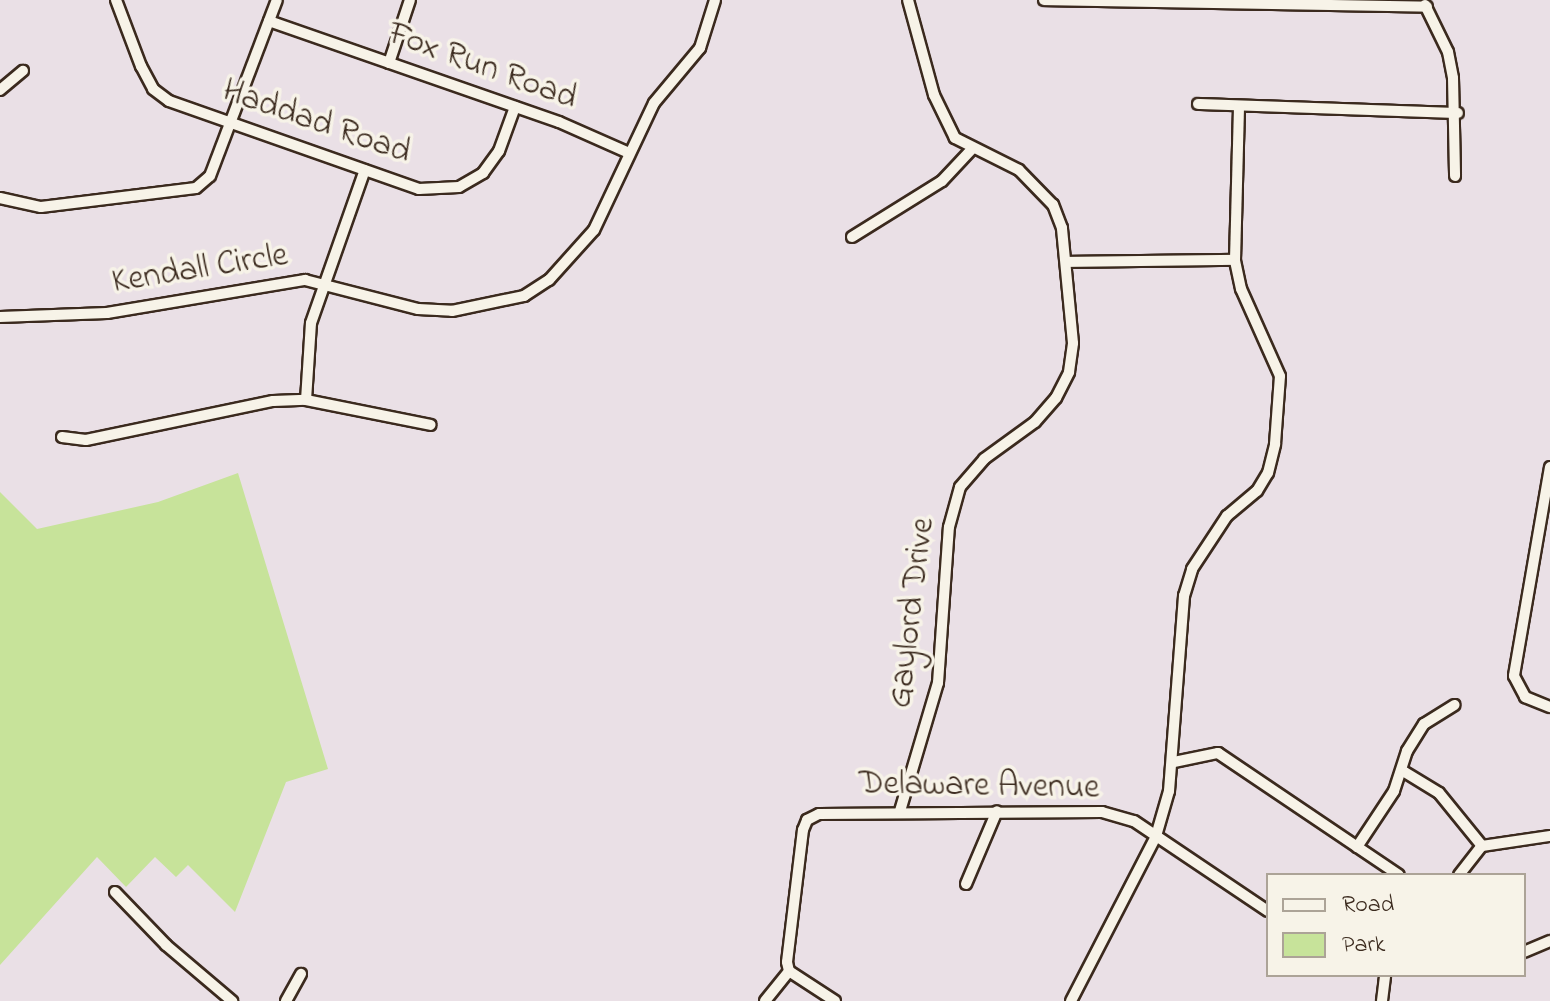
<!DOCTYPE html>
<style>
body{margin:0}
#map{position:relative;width:1550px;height:1001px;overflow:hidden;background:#eae0e6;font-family:"Indie Flower",sans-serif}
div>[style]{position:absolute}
.green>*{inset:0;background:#c7e39a}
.roads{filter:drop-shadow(2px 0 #3b2a1e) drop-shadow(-2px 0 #3b2a1e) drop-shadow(0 2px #3b2a1e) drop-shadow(0 -2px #3b2a1e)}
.minor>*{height:10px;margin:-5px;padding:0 5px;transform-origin:5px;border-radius:5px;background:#f7f3e8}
span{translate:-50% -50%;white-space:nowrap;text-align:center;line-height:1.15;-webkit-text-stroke:7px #f7f3e8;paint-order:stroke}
.street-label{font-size:34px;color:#3b2a1e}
.legend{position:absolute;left:1266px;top:873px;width:260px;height:104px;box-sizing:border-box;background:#f7f3e8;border:2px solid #aca397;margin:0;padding:10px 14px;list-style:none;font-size:24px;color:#3b2a1e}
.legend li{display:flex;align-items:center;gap:16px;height:40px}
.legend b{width:40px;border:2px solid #aca397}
</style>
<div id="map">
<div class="green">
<div style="clip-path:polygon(238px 473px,328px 769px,286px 782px,235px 912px,188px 865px,176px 877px,155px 857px,126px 887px,97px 857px,0 965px,0 492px,37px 529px,158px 502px)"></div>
</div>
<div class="roads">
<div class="minor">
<div style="left:116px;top:0;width:71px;rotate:69.3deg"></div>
<div style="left:141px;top:66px;width:26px;rotate:62deg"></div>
<div style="left:153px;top:89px;width:20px;rotate:37deg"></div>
<div style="left:169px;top:101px;width:265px;rotate:19.4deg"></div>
<div style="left:419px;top:189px;width:40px;rotate:-2.9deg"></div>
<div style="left:459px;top:187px;width:28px;rotate:-30deg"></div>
<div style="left:483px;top:173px;width:27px;rotate:-54deg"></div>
<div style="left:499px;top:151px;width:47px;rotate:-70deg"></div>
<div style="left:1044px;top:0;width:383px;rotate:1deg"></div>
<div style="left:1425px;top:5px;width:52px;rotate:63.9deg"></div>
<div style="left:1448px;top:52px;width:26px;rotate:79deg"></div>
<div style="left:1453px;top:78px;width:98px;rotate:88.8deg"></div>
<div style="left:269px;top:21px;width:307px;rotate:19.2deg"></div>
<div style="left:559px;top:122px;width:77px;rotate:23.9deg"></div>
<div style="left:389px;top:63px;width:66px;rotate:-71.6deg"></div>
<div style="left:0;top:90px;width:30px;rotate:-40deg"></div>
<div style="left:1198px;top:104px;width:260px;rotate:2deg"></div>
<div style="left:0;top:198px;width:42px;rotate:12.4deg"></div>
<div style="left:41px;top:207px;width:156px;rotate:-7deg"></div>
<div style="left:196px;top:188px;width:18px;rotate:-41deg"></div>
<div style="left:210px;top:176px;width:188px;rotate:-69.2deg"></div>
<div style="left:852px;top:237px;width:106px;rotate:-31.9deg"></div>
<div style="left:942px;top:181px;width:44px;rotate:-46.8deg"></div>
<div style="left:1066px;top:262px;width:169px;rotate:-0.7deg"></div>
<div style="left:0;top:317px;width:107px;rotate:-2.1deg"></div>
<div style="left:107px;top:313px;width:201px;rotate:-9.5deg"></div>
<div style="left:305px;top:280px;width:117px;rotate:14.4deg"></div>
<div style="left:418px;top:309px;width:34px;rotate:3deg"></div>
<div style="left:452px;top:311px;width:74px;rotate:-11.8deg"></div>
<div style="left:524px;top:296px;width:30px;rotate:-33deg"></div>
<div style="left:549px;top:280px;width:67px;rotate:-48deg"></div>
<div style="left:594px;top:230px;width:140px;rotate:-64.7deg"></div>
<div style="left:654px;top:103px;width:72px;rotate:-50.1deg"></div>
<div style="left:700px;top:48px;width:50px;rotate:-72.6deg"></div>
<div style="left:306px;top:400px;width:77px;rotate:-86.3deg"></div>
<div style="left:311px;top:323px;width:162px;rotate:-70.6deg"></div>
<div style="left:62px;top:437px;width:24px;rotate:7deg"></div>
<div style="left:86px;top:440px;width:191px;rotate:-11.8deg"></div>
<div style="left:273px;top:401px;width:33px;rotate:-2deg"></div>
<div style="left:306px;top:400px;width:127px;rotate:11.3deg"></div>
<div style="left:1550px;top:467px;width:212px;rotate:99.8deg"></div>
<div style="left:1514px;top:676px;width:24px;rotate:62deg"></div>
<div style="left:1525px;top:697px;width:27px;rotate:22deg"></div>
<div style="left:1174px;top:762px;width:45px;rotate:-11.6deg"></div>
<div style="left:1218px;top:753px;width:218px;rotate:34deg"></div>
<div style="left:1403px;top:771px;width:42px;rotate:31.4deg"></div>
<div style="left:1439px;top:793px;width:68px;rotate:50.9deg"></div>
<div style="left:1482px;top:846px;width:69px;rotate:-8.4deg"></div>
<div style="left:900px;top:811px;width:134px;rotate:-73.5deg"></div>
<div style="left:938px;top:683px;width:156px;rotate:-86deg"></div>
<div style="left:949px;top:527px;width:41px;rotate:-74.6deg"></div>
<div style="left:960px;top:487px;width:37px;rotate:-49deg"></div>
<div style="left:984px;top:459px;width:63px;rotate:-36deg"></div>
<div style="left:1035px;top:422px;width:32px;rotate:-49deg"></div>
<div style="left:1056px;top:398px;width:29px;rotate:-63deg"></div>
<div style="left:1069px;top:372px;width:29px;rotate:-82deg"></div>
<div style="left:1073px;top:343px;width:116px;rotate:-95.5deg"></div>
<div style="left:1062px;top:228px;width:25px;rotate:-111deg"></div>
<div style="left:1053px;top:205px;width:49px;rotate:-134.2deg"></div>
<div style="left:1019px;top:170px;width:72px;rotate:-153.4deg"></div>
<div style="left:955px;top:138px;width:48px;rotate:-116deg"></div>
<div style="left:934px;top:95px;width:98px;rotate:-105.3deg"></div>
<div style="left:1357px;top:847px;width:67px;rotate:-56.5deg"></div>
<div style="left:1394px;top:791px;width:42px;rotate:-72deg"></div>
<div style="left:1407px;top:751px;width:32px;rotate:-58deg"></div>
<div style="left:1424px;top:724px;width:36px;rotate:-32deg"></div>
<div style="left:1459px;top:875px;width:37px;rotate:-52deg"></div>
<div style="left:966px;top:884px;width:79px;rotate:-67deg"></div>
<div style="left:115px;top:892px;width:74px;rotate:46.1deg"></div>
<div style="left:166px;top:945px;width:87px;rotate:40.3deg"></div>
<div style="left:1524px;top:952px;width:28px;rotate:-23deg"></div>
<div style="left:286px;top:1001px;width:31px;rotate:-61deg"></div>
<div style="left:765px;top:1001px;width:38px;rotate:-51deg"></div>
<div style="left:835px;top:1001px;width:55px;rotate:-146.9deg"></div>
<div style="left:789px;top:971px;width:9px;rotate:-103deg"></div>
<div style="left:787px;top:962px;width:133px;rotate:-83.1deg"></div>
<div style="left:803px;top:830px;width:11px;rotate:-68deg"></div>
<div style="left:807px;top:820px;width:13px;rotate:-27deg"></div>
<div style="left:819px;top:814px;width:283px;rotate:-0.4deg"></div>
<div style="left:1102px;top:812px;width:33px;rotate:16deg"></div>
<div style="left:1134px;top:821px;width:161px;rotate:33.9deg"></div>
<div style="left:1071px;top:1001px;width:186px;rotate:-62.7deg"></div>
<div style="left:1156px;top:836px;width:47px;rotate:-73.9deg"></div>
<div style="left:1169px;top:791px;width:196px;rotate:-85.6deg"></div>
<div style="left:1184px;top:596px;width:28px;rotate:-73deg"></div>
<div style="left:1192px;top:569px;width:64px;rotate:-56.6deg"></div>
<div style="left:1227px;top:516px;width:39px;rotate:-40deg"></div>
<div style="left:1257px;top:491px;width:21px;rotate:-59deg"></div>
<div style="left:1268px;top:473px;width:30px;rotate:-76deg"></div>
<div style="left:1275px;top:444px;width:68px;rotate:-85.8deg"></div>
<div style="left:1280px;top:376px;width:95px;rotate:-114.1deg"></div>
<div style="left:1241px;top:289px;width:30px;rotate:-102deg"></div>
<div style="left:1235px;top:260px;width:154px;rotate:-88.5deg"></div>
<div style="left:1382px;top:1001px;width:26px;rotate:-83deg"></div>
</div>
</div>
<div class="street-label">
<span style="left:482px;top:67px;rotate:20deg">Fox Run Road</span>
<span style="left:316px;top:123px;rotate:19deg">Haddad Road</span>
<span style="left:200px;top:270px;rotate:-9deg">Kendall Circle</span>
<span style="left:913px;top:613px;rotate:-83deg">Gaylord Drive</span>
<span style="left:979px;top:787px;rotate:1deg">Delaware Avenue</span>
</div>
<ul class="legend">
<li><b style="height:10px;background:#f7f3e8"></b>Road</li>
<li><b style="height:22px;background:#c7e39a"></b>Park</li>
</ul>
</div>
